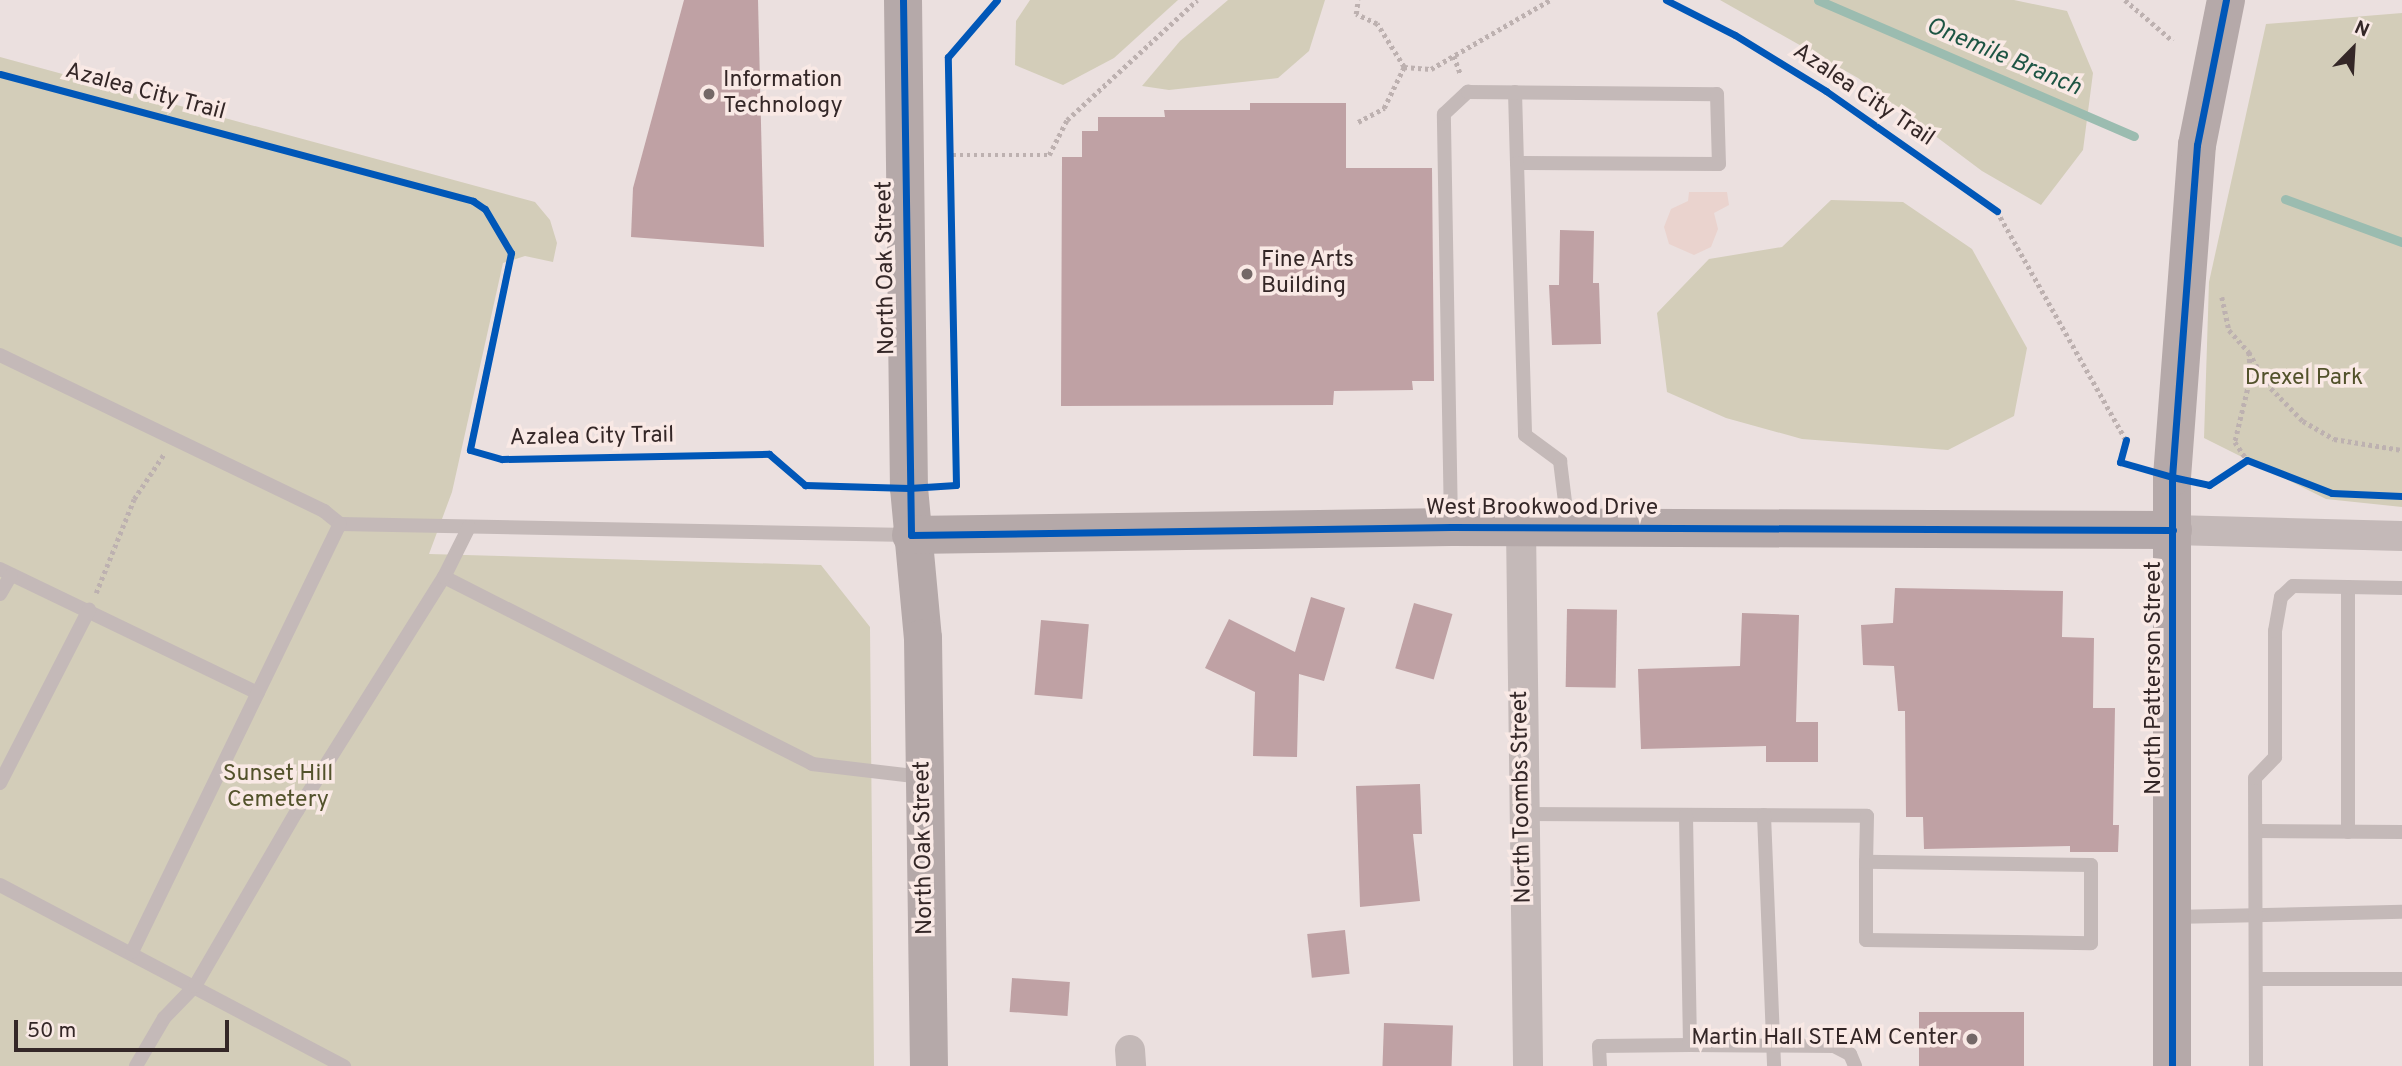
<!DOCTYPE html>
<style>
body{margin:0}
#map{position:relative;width:2402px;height:1066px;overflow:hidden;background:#ebe0df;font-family:Overpass,sans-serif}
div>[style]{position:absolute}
.green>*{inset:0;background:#d3cdb9}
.plaza>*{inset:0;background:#ead3ce}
.stream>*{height:9px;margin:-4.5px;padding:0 4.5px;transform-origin:4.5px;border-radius:4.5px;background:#9bbcb0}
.building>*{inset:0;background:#bfa1a4;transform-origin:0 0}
.path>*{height:4.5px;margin-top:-2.25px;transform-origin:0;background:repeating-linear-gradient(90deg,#bdb1b0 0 3.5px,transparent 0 7px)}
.lane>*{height:14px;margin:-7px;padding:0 7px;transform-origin:7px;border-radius:7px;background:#c4b9b8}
.street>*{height:30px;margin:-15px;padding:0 15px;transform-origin:15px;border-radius:15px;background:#c4b9b8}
.secondary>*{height:38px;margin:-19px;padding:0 19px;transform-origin:19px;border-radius:19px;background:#b5a9a9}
.cycleway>*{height:7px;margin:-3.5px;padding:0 3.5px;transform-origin:3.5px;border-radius:3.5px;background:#0057b8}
.dots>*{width:19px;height:19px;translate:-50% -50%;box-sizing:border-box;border:4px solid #f9e9e5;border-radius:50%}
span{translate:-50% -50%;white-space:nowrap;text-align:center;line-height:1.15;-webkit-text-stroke:7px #f9e9e5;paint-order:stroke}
.poi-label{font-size:23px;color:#342727}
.left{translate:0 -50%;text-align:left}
.right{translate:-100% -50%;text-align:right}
.street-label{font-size:23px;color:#342727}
.park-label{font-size:23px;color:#52522b}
.water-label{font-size:24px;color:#1d5544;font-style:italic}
.north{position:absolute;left:2318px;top:14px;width:70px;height:70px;-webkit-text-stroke:5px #f9e9e5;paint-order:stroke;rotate:24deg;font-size:19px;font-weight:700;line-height:28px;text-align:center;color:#342727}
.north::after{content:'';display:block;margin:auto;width:24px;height:32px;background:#342727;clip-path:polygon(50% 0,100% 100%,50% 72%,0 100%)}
.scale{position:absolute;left:14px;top:1020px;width:215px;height:32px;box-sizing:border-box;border:4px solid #342727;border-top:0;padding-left:9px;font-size:21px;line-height:24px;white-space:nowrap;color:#342727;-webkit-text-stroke:5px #f9e9e5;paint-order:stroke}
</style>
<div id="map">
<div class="green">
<div style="clip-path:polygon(1030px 0,1178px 0,1114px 58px,1063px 85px,1015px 65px,1016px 21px)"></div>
<div style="clip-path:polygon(1228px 0,1325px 0,1309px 51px,1278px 78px,1169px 90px,1142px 86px,1180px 41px)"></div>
<div style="clip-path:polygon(1720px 0,2014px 0,2067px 11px,2093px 73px,2083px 150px,2041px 205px,1982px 171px,1858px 78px)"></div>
<div style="clip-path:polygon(2402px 13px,2402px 507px,2326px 499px,2204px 438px,2209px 282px,2266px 24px)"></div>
<div style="clip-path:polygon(0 57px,535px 202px,550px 220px,557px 243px,553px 262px,525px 256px,503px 263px,452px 492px,429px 554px,821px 565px,870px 627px,874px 1066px,0 1066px)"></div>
<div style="clip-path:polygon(1831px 200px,1903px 202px,1972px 249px,2027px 348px,2014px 416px,1948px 450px,1802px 439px,1726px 418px,1667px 392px,1657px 313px,1709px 259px,1782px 247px)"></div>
</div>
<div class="plaza">
<div style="clip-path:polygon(1689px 192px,1727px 192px,1729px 205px,1714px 213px,1718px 229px,1711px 247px,1694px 255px,1669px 244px,1664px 227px,1671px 209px,1688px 201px)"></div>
</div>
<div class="stream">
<div style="left:1818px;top:0;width:344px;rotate:23.3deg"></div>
<div style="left:2285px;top:199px;width:125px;rotate:20.2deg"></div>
</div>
<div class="building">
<div style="clip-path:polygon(684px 0,758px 0,764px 247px,631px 237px,633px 188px)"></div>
<div style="clip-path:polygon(1250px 103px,1346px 103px,1346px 168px,1432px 168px,1434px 381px,1412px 381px,1413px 390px,1334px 391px,1333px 405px,1061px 406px,1062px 157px,1082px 157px,1082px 131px,1098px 131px,1098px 117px,1165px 117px,1164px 110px,1250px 110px)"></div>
<div style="clip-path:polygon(1560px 230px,1594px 231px,1593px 283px,1599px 283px,1601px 344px,1552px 345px,1549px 285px,1559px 285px)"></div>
<div style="clip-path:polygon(1895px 588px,2063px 591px,2062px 637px,2094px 638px,2093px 708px,2115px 708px,2113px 825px,2119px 825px,2118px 852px,2070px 852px,2070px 846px,1924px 849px,1923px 817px,1906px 817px,1905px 711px,1898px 711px,1894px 666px,1863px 665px,1861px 625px,1893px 623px)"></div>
<div style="clip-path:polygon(1311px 597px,1345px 608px,1324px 681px,1299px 674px,1297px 757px,1253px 756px,1255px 692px,1205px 668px,1229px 619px,1295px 652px)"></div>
<div style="left:1414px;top:603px;width:40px;height:68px;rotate:16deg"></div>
<div style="left:1567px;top:609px;width:50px;height:78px;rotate:1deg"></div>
<div style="clip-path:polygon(1742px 613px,1799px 615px,1796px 722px,1818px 722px,1818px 762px,1766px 762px,1766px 746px,1641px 749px,1638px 669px,1740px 666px)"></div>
<div style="left:1041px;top:620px;width:48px;height:75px;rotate:5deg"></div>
<div style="clip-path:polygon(1420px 784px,1422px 834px,1413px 834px,1420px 901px,1360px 907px,1356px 786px)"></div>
<div style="left:1345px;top:930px;width:44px;height:38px;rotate:84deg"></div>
<div style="left:1012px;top:978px;width:58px;height:34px;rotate:4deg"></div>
<div style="left:1919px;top:1012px;width:105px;height:54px"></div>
<div style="left:1384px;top:1023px;width:69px;height:43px;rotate:2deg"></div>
</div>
<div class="path">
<div style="left:1666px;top:0;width:77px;rotate:26.9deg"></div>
<div style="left:1735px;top:35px;width:107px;rotate:31.6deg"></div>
<div style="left:1826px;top:91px;width:209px;rotate:35.1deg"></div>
<div style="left:1997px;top:211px;width:263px;rotate:60.6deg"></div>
<div style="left:2126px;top:440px;width:23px;rotate:105deg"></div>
<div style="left:2120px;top:462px;width:21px;rotate:17deg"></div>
<div style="left:2125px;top:0;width:63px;rotate:40.5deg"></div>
<div style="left:1454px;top:56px;width:20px;rotate:70deg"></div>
<div style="left:1404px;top:67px;width:27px;rotate:4deg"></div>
<div style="left:1431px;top:69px;width:138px;rotate:-30.1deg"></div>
<div style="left:0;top:74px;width:490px;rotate:15deg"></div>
<div style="left:473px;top:201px;width:14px;rotate:34deg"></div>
<div style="left:485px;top:209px;width:51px;rotate:59.4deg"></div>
<div style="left:511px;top:253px;width:201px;rotate:101.8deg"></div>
<div style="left:470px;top:450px;width:33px;rotate:16deg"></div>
<div style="left:502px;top:459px;width:267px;rotate:-1.1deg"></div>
<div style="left:769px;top:454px;width:48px;rotate:40.7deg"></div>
<div style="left:805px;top:485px;width:71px;rotate:1.6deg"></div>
<div style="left:1358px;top:122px;width:30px;rotate:-28deg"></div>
<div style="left:1384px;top:108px;width:46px;rotate:-64deg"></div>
<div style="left:1404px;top:67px;width:51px;rotate:-122.1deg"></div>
<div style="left:1377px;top:24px;width:23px;rotate:-155deg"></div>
<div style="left:1356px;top:14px;width:14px;rotate:-82deg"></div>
<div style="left:953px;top:155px;width:96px"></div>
<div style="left:1049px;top:155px;width:39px;rotate:-63deg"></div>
<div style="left:1067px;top:120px;width:177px;rotate:-42.7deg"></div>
<div style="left:2222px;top:297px;width:34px;rotate:78deg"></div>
<div style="left:2229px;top:330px;width:30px;rotate:48deg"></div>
<div style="left:2249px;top:352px;width:24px;rotate:85deg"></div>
<div style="left:2251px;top:376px;width:68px;rotate:103.6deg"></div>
<div style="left:2235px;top:442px;width:22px;rotate:56deg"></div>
<div style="left:2249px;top:352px;width:35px;rotate:61deg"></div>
<div style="left:2266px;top:383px;width:53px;rotate:45.8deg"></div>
<div style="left:2303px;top:421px;width:36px;rotate:30deg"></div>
<div style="left:2334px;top:439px;width:69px;rotate:9.2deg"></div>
<div style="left:2247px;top:460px;width:91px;rotate:21.2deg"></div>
<div style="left:2332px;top:493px;width:70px;rotate:2.5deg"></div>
<div style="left:2202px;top:483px;width:7px;rotate:16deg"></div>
<div style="left:2209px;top:485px;width:45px;rotate:-33.3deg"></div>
<div style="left:940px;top:486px;width:16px;rotate:-4deg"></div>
<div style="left:956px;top:485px;width:428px;rotate:-91.1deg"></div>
<div style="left:948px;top:57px;width:75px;rotate:-49.3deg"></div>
<div style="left:96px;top:593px;width:101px;rotate:-68deg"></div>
<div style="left:134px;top:499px;width:54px;rotate:-56.3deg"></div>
</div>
<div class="lane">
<div style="left:1515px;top:92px;width:71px;rotate:88.4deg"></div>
<div style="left:0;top:355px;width:360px;rotate:25.7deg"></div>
<div style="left:324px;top:511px;width:21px;rotate:39deg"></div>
<div style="left:340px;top:524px;width:569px;rotate:1.11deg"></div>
<div style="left:1451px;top:525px;width:411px;rotate:-91deg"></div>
<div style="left:1444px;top:114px;width:33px;rotate:-43deg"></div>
<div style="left:1468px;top:92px;width:249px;rotate:0.5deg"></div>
<div style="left:1717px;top:94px;width:70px;rotate:88.4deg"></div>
<div style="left:1719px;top:164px;width:202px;rotate:-179.7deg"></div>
<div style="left:1517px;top:163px;width:272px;rotate:88.3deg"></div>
<div style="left:1525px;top:435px;width:44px;rotate:36.6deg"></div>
<div style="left:1560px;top:461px;width:65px;rotate:83deg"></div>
<div style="left:0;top:569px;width:286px;rotate:25.7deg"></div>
<div style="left:444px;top:577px;width:413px;rotate:26.9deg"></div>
<div style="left:812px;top:764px;width:111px;rotate:6.7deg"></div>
<div style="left:0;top:594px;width:22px;rotate:-60deg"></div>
<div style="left:0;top:783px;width:195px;rotate:-62.8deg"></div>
<div style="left:1523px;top:814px;width:344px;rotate:0.3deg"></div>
<div style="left:1867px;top:816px;width:46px;rotate:91.2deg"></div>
<div style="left:1866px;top:862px;width:78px;rotate:90deg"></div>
<div style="left:1866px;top:940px;width:225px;rotate:0.8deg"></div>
<div style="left:2091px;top:943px;width:78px;rotate:-90deg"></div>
<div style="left:2091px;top:865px;width:225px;rotate:-179.2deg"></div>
<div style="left:1764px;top:815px;width:251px;rotate:87.7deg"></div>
<div style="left:2258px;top:831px;width:144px;rotate:0.4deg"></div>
<div style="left:2348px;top:832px;width:245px;rotate:-90deg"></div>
<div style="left:0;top:885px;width:389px;rotate:27.8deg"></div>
<div style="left:2173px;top:917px;width:229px;rotate:-1.3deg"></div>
<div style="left:132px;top:952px;width:476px;rotate:-64.1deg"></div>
<div style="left:2259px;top:979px;width:143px"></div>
<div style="left:1690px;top:1045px;width:144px;rotate:0.4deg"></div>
<div style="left:1834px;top:1046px;width:18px;rotate:27deg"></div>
<div style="left:1850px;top:1054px;width:13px;rotate:67deg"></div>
<div style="left:136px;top:1066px;width:56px;rotate:-59.7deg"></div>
<div style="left:164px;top:1018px;width:45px;rotate:-45.9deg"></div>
<div style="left:195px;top:986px;width:203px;rotate:-59.8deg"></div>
<div style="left:297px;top:811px;width:276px;rotate:-57.9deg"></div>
<div style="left:444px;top:577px;width:56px;rotate:-63.4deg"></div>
<div style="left:1600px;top:1066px;width:20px;rotate:-93deg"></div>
<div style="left:1599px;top:1046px;width:91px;rotate:-0.6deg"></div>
<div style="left:1690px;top:1045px;width:230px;rotate:-91deg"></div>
<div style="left:2256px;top:1066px;width:288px;rotate:-90.2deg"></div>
<div style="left:2255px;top:778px;width:29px;rotate:-46deg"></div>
<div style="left:2275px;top:757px;width:126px;rotate:-90deg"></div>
<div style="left:2275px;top:631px;width:35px;rotate:-80deg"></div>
<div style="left:2281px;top:597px;width:16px;rotate:-43deg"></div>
<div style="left:2293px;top:586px;width:109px;rotate:1.1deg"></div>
</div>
<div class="street">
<div style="left:1521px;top:528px;width:538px;rotate:89.25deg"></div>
<div style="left:2173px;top:530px;width:229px;rotate:1.5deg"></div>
<div style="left:1130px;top:1050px;width:16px;rotate:86deg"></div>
</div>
<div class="secondary">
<div style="left:903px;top:0;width:488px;rotate:89.3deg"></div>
<div style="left:909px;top:488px;width:151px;rotate:84.7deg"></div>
<div style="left:923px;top:638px;width:428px;rotate:89.2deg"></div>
<div style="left:911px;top:535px;width:540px;rotate:-0.85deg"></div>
<div style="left:1451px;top:527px;width:722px;rotate:0.24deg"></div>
<div style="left:2172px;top:1066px;width:589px;rotate:-90deg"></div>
<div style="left:2172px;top:477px;width:333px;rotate:-85.7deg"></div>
<div style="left:2197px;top:145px;width:148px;rotate:-78.7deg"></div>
</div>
<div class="cycleway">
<div style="left:903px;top:0;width:535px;rotate:89.14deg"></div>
<div style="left:911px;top:535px;width:540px;rotate:-0.85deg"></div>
<div style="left:1451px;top:527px;width:722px;rotate:0.24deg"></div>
<div style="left:1666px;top:0;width:77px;rotate:26.9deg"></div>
<div style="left:1735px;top:35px;width:107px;rotate:31.6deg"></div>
<div style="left:1826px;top:91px;width:209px;rotate:35.1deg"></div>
<div style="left:0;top:74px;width:490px;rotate:15deg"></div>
<div style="left:473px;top:201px;width:14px;rotate:34deg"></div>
<div style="left:485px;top:209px;width:51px;rotate:59.4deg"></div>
<div style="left:511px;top:253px;width:201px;rotate:101.8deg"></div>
<div style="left:470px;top:450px;width:33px;rotate:16deg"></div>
<div style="left:502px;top:459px;width:267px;rotate:-1.1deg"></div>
<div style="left:769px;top:454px;width:48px;rotate:40.7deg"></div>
<div style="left:805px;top:485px;width:104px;rotate:1.7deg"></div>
<div style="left:909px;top:488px;width:47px;rotate:-3.7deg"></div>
<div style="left:956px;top:485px;width:428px;rotate:-91.1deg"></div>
<div style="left:948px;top:57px;width:75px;rotate:-49.3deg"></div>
<div style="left:2126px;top:440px;width:23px;rotate:105deg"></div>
<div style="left:2120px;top:462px;width:54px;rotate:16.1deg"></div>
<div style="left:2172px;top:477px;width:38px;rotate:12deg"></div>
<div style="left:2209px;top:485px;width:45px;rotate:-33.3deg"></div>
<div style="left:2247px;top:460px;width:91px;rotate:21.2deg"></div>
<div style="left:2332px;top:493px;width:70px;rotate:2.5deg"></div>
<div style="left:2172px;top:1066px;width:589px;rotate:-90deg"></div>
<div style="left:2172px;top:477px;width:333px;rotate:-85.7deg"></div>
<div style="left:2197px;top:145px;width:148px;rotate:-78.7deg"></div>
</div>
<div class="dots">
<div style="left:709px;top:94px;background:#746867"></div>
<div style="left:1247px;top:274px;background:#746867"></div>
<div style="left:1972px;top:1039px;background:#746867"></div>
</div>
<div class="poi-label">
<span class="left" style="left:723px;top:94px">Information<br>Technology</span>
<span class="left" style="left:1261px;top:274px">Fine Arts<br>Building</span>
<span class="right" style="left:1958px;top:1039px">Martin Hall STEAM Center</span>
</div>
<div class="street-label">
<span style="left:145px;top:93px;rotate:15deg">Azalea City Trail</span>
<span style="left:1863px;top:96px;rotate:34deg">Azalea City Trail</span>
<span style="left:887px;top:268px;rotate:-91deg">North Oak Street</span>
<span style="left:592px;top:438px;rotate:-1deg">Azalea City Trail</span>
<span style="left:1542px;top:509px">West Brookwood Drive</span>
<span style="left:2155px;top:678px;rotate:-90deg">North Patterson Street</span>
<span style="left:1523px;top:797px;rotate:-91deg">North Toombs Street</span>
<span style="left:925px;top:848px;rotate:-91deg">North Oak Street</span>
</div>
<div class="park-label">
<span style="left:2304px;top:379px">Drexel Park</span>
<span style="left:278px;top:788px">Sunset Hill<br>Cemetery</span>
</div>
<div class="water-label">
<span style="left:2003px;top:58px;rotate:23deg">Onemile Branch</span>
</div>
<div class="north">N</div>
<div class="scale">50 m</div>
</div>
